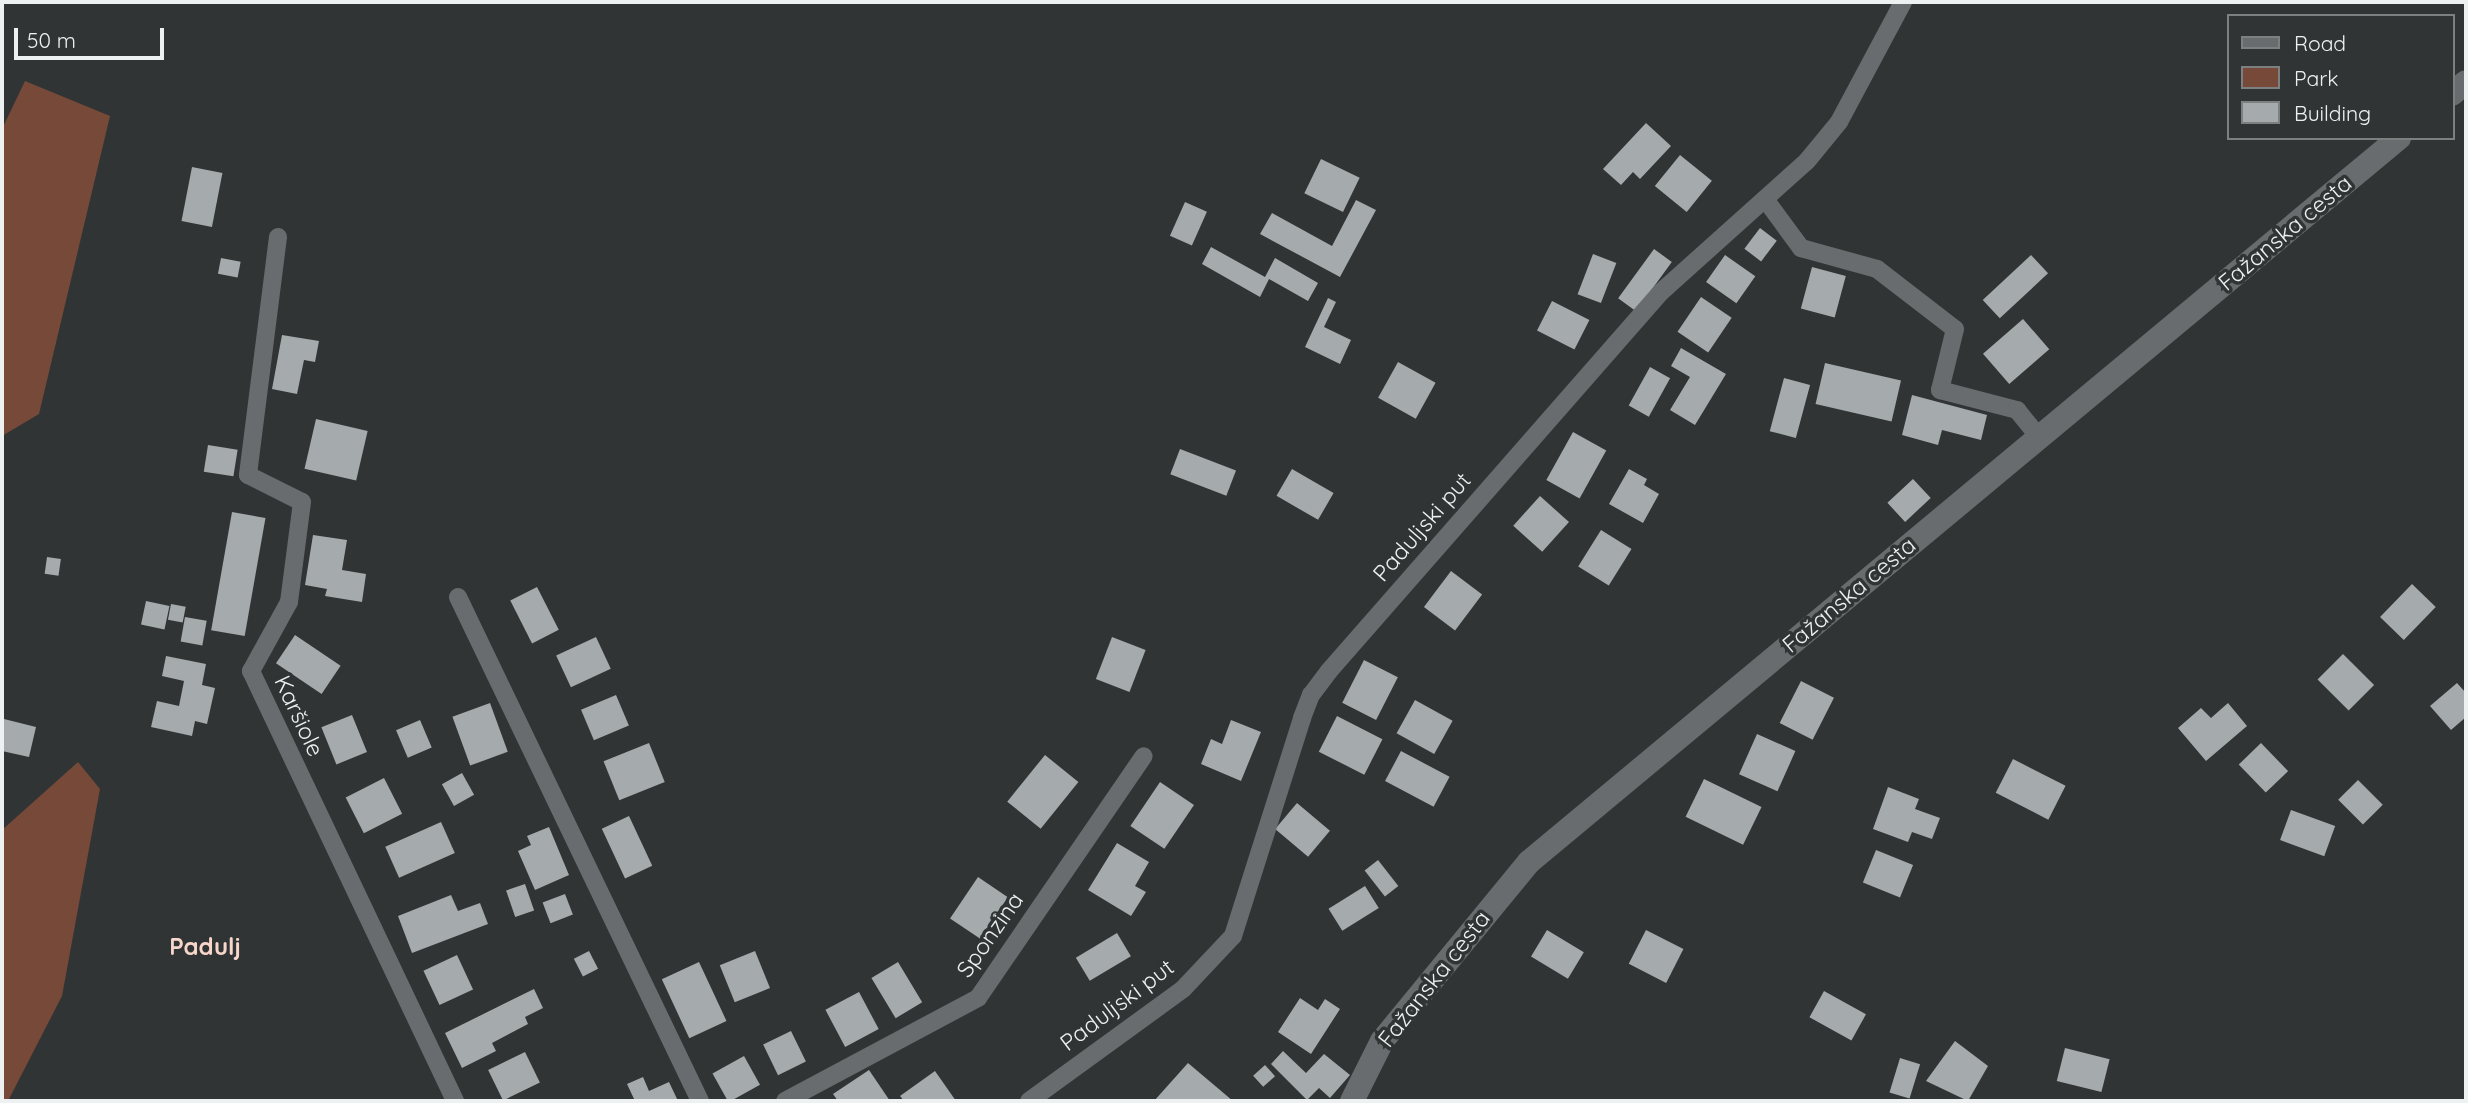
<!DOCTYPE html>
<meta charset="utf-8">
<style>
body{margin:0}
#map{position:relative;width:2468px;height:1103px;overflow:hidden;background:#303435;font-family:Quicksand,sans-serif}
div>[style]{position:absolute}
.green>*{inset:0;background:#764939}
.building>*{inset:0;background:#a5aaac;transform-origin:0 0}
.minor>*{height:18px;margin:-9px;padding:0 9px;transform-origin:9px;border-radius:9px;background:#686c6e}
.secondary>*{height:24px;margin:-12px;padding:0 12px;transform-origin:12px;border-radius:12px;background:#686c6e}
span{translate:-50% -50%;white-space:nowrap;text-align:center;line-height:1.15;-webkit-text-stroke:7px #303435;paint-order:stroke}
.street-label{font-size:23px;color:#eef1f2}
.neighbourhood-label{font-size:24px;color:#f8d7cb;font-weight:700}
.frame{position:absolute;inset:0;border:4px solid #eef1f2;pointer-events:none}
.legend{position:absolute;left:2227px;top:14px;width:228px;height:126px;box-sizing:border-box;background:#303435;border:2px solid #7c8081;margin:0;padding:9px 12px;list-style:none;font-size:21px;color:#eef1f2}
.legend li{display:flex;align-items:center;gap:14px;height:35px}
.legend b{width:35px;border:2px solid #7c8081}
.scale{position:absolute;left:14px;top:28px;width:150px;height:32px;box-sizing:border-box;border:4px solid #eef1f2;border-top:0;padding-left:9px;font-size:21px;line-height:24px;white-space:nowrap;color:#eef1f2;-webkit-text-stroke:5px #303435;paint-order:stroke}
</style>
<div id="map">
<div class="green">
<div style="clip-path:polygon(25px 81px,110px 116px,39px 414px,2px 436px,2px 129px)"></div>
<div style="clip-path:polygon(78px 762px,100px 789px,62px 996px,8px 1101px,2px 1101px,2px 830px)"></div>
</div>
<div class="building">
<div style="clip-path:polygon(1646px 123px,1671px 146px,1640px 179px,1633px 172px,1621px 185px,1603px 169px)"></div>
<div style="left:1680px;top:155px;width:41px;height:40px;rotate:39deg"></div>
<div style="left:1321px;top:159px;width:43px;height:38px;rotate:26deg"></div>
<div style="left:192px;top:167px;width:31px;height:55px;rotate:11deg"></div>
<div style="clip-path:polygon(1356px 200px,1376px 210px,1340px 277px,1260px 234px,1272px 213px,1332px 246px)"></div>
<div style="left:1185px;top:202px;width:24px;height:37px;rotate:24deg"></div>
<div style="left:1760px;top:228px;width:21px;height:26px;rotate:37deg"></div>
<div style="clip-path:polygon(1211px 247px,1265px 277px,1275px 258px,1318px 283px,1308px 301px,1269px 279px,1260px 297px,1202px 264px)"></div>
<div style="left:1654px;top:249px;width:22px;height:61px;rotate:36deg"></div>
<div style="left:1593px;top:254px;width:25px;height:43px;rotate:21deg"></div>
<div style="left:1725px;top:255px;width:37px;height:33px;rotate:35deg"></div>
<div style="left:2031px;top:255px;width:25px;height:66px;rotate:47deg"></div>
<div style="left:221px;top:258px;width:20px;height:16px;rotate:11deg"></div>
<div style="left:1812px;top:267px;width:35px;height:43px;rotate:15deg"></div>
<div style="left:1701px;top:297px;width:37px;height:42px;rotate:34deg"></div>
<div style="clip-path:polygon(1328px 298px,1336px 302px,1324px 327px,1351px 340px,1340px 364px,1305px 347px)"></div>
<div style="left:1552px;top:301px;width:42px;height:33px;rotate:27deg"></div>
<div style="left:2023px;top:319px;width:40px;height:53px;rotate:49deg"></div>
<div style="clip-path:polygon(282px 335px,319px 341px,315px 362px,304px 360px,297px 394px,272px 389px)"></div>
<div style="clip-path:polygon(1681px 348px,1726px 374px,1695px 425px,1670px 410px,1690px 377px,1671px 366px)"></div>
<div style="left:1398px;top:362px;width:43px;height:41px;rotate:29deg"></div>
<div style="left:1825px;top:363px;width:78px;height:42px;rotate:13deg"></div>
<div style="left:1650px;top:367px;width:23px;height:44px;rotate:29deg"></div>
<div style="left:1784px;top:378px;width:27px;height:55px;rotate:15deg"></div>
<div style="clip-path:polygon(1912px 395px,1987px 415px,1981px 440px,1942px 430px,1938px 445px,1902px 435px)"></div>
<div style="left:316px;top:419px;width:53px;height:51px;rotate:13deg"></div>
<div style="left:1573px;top:432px;width:38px;height:55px;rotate:29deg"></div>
<div style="left:208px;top:445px;width:30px;height:27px;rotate:9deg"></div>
<div style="left:1180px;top:449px;width:60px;height:27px;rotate:21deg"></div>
<div style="left:1292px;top:469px;width:48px;height:31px;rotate:30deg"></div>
<div style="clip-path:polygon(1629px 469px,1647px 479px,1644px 485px,1659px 494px,1643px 523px,1609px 504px)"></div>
<div style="left:1913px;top:479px;width:26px;height:35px;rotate:47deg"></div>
<div style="left:1540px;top:496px;width:39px;height:40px;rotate:42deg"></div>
<div style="left:232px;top:512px;width:34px;height:120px;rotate:10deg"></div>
<div style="left:1601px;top:530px;width:36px;height:43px;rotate:32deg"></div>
<div style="clip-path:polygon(313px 535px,347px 540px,342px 570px,366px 574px,362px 602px,325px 596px,327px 589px,305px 585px)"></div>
<div style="left:47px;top:557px;width:14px;height:17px;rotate:8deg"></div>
<div style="left:1451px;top:571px;width:39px;height:45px;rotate:37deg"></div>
<div style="left:2412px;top:584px;width:33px;height:46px;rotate:44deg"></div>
<div style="left:537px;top:587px;width:48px;height:30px;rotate:63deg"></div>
<div style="left:146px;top:601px;width:24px;height:24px;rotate:12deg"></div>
<div style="left:171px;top:604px;width:15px;height:16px;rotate:11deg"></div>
<div style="left:185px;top:617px;width:22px;height:25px;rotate:10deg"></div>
<div style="left:295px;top:635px;width:55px;height:34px;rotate:34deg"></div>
<div style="left:596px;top:637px;width:35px;height:44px;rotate:65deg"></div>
<div style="left:1112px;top:637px;width:36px;height:45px;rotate:21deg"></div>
<div style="left:2343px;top:654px;width:44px;height:36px;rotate:45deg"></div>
<div style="clip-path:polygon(166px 656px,206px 664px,202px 685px,215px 688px,207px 724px,195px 721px,192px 736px,151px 727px,157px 701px,179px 706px,184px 681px,162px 676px)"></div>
<div style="left:1364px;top:660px;width:38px;height:48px;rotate:27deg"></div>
<div style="left:1801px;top:681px;width:37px;height:47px;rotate:27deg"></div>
<div style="clip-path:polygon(2457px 683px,2466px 693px,2466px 717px,2451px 730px,2430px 706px)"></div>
<div style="left:616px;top:695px;width:33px;height:38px;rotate:67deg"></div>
<div style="left:1415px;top:700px;width:43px;height:38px;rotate:29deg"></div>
<div style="left:490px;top:703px;width:52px;height:40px;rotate:70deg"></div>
<div style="clip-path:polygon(2228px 703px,2247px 726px,2206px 761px,2178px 728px,2201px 708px,2211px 718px)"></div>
<div style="left:352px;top:715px;width:40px;height:33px;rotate:68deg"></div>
<div style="left:1337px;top:716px;width:51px;height:40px;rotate:27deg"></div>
<div style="clip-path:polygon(4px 719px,36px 727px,29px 757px,2px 751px)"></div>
<div style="left:420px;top:720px;width:30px;height:26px;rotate:67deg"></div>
<div style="clip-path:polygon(1231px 720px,1261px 732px,1241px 781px,1201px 764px,1211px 739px,1222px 744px)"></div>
<div style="left:1757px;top:734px;width:42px;height:44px;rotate:24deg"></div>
<div style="left:649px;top:743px;width:42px;height:49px;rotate:68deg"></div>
<div style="left:2261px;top:743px;width:39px;height:31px;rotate:46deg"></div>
<div style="left:1401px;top:751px;width:55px;height:34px;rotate:28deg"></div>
<div style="left:1045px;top:755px;width:43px;height:60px;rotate:39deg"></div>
<div style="left:2013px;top:759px;width:59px;height:38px;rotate:27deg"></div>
<div style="left:462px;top:773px;width:25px;height:23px;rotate:61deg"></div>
<div style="left:384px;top:778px;width:40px;height:43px;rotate:63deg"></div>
<div style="left:1704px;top:779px;width:64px;height:42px;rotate:26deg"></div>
<div style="left:2358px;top:780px;width:35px;height:28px;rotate:45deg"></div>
<div style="left:1160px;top:782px;width:41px;height:53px;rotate:34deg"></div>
<div style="clip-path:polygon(1888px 787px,1919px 799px,1915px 809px,1940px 818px,1932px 839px,1912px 832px,1908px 842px,1873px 829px)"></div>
<div style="left:1297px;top:803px;width:43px;height:34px;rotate:40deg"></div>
<div style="left:2291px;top:810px;width:47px;height:32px;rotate:20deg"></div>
<div style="left:629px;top:816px;width:55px;height:30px;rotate:65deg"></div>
<div style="left:441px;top:822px;width:34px;height:61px;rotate:66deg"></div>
<div style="clip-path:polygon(549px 827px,569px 875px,535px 890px,518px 851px,531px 845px,527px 836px)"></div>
<div style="clip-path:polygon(1117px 843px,1149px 862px,1135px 886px,1146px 892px,1131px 916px,1088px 890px)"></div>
<div style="left:1876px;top:850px;width:40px;height:35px;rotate:22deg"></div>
<div style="left:1378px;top:860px;width:33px;height:17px;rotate:52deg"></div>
<div style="left:978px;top:877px;width:36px;height:50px;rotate:34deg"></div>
<div style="left:525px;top:884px;width:28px;height:20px;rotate:71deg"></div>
<div style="left:1365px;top:886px;width:26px;height:43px;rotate:58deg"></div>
<div style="left:565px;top:894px;width:22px;height:24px;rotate:69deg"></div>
<div style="clip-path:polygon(451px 895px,458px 911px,480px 903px,488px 924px,412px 953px,398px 916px)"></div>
<div style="left:1547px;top:930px;width:43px;height:31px;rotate:31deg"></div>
<div style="left:1646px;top:930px;width:42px;height:38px;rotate:27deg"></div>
<div style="left:1117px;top:933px;width:27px;height:48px;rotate:59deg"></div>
<div style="left:589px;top:951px;width:20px;height:17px;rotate:63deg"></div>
<div style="left:755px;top:951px;width:40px;height:38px;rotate:68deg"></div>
<div style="left:457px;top:955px;width:38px;height:37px;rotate:65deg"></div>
<div style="left:699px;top:962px;width:65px;height:41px;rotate:65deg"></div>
<div style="left:898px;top:962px;width:47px;height:31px;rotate:59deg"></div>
<div style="clip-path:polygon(534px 989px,543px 1008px,525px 1017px,528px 1024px,492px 1043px,496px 1051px,462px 1068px,445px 1033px)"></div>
<div style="left:1824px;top:991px;width:48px;height:30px;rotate:29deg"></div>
<div style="left:859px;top:992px;width:42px;height:38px;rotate:62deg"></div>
<div style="clip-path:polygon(1300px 998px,1318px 1010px,1325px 999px,1340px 1009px,1311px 1054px,1278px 1032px)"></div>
<div style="left:791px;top:1031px;width:34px;height:31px;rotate:64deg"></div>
<div style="clip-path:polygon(1955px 1041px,1988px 1066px,1968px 1101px,1926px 1081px)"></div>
<div style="left:2065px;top:1048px;width:46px;height:34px;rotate:14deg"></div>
<div style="clip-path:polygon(1283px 1051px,1306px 1073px,1324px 1054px,1350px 1075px,1330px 1098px,1319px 1088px,1307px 1100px,1271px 1064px)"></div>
<div style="left:525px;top:1052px;width:34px;height:41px;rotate:64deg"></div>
<div style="left:744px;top:1056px;width:33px;height:36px;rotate:61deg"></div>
<div style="left:1900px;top:1058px;width:21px;height:36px;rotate:17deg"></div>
<div style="clip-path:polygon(1188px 1063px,1233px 1101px,1154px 1101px)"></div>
<div style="left:1265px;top:1065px;width:15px;height:16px;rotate:48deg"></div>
<div style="clip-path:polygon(869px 1070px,890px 1101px,838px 1101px,833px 1094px)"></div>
<div style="clip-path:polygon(935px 1071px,956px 1101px,904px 1101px,900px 1096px)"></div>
<div style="clip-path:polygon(643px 1077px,649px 1091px,669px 1082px,678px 1101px,635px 1101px,627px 1084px)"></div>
</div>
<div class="minor">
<div style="left:1765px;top:199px;width:61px;rotate:53.7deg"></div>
<div style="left:1801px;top:248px;width:79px;rotate:15.4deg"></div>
<div style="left:1877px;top:269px;width:98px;rotate:37.6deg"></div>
<div style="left:1955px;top:329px;width:63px;rotate:103.8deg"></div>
<div style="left:1940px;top:390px;width:80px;rotate:14.6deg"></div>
<div style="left:2017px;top:410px;width:35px;rotate:51deg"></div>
<div style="left:278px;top:237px;width:240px;rotate:97.2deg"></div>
<div style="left:248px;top:475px;width:60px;rotate:26.6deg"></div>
<div style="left:302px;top:502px;width:101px;rotate:97.4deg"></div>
<div style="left:289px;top:602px;width:79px;rotate:118.8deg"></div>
<div style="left:251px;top:671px;width:476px;rotate:64.6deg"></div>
<div style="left:458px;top:597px;width:559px;rotate:64.35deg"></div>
<div style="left:785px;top:1101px;width:219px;rotate:-28.1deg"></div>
<div style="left:978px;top:998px;width:293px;rotate:-55.6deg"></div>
<div style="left:1029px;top:1101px;width:190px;rotate:-36deg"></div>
<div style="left:1183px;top:989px;width:73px;rotate:-46.7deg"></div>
<div style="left:1233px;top:936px;width:229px;rotate:-72.4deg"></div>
<div style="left:1302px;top:718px;width:25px;rotate:-69deg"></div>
<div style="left:1311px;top:695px;width:30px;rotate:-53deg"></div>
<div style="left:1329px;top:671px;width:504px;rotate:-48.78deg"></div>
<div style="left:1661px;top:292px;width:196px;rotate:-41.9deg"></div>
<div style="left:1807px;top:161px;width:50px;rotate:-50.6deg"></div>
<div style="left:1839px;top:122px;width:136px;rotate:-61.9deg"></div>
</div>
<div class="secondary">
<div style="left:2452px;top:94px;width:18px;rotate:-41deg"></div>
<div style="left:1352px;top:1101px;width:67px;rotate:-63.4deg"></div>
<div style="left:1382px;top:1041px;width:232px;rotate:-50.6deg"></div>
<div style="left:1529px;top:862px;width:1132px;rotate:-39.77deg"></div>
</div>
<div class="street-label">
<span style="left:2285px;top:233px;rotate:-40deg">Fažanska cesta</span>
<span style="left:1422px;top:527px;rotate:-49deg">Paduljski put</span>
<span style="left:1849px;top:595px;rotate:-40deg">Fažanska cesta</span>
<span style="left:299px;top:716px;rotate:65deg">Karšiole</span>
<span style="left:990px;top:935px;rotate:-55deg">Sponzina</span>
<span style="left:1434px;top:979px;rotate:-52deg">Fažanska cesta</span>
<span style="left:1117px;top:1005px;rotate:-37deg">Paduljski put</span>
</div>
<div class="neighbourhood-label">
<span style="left:205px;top:947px">Padulj</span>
</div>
<div class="frame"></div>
<ul class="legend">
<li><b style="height:9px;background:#686c6e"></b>Road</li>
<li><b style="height:19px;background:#764939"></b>Park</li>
<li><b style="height:19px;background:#a5aaac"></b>Building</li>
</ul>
<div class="scale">50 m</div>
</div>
